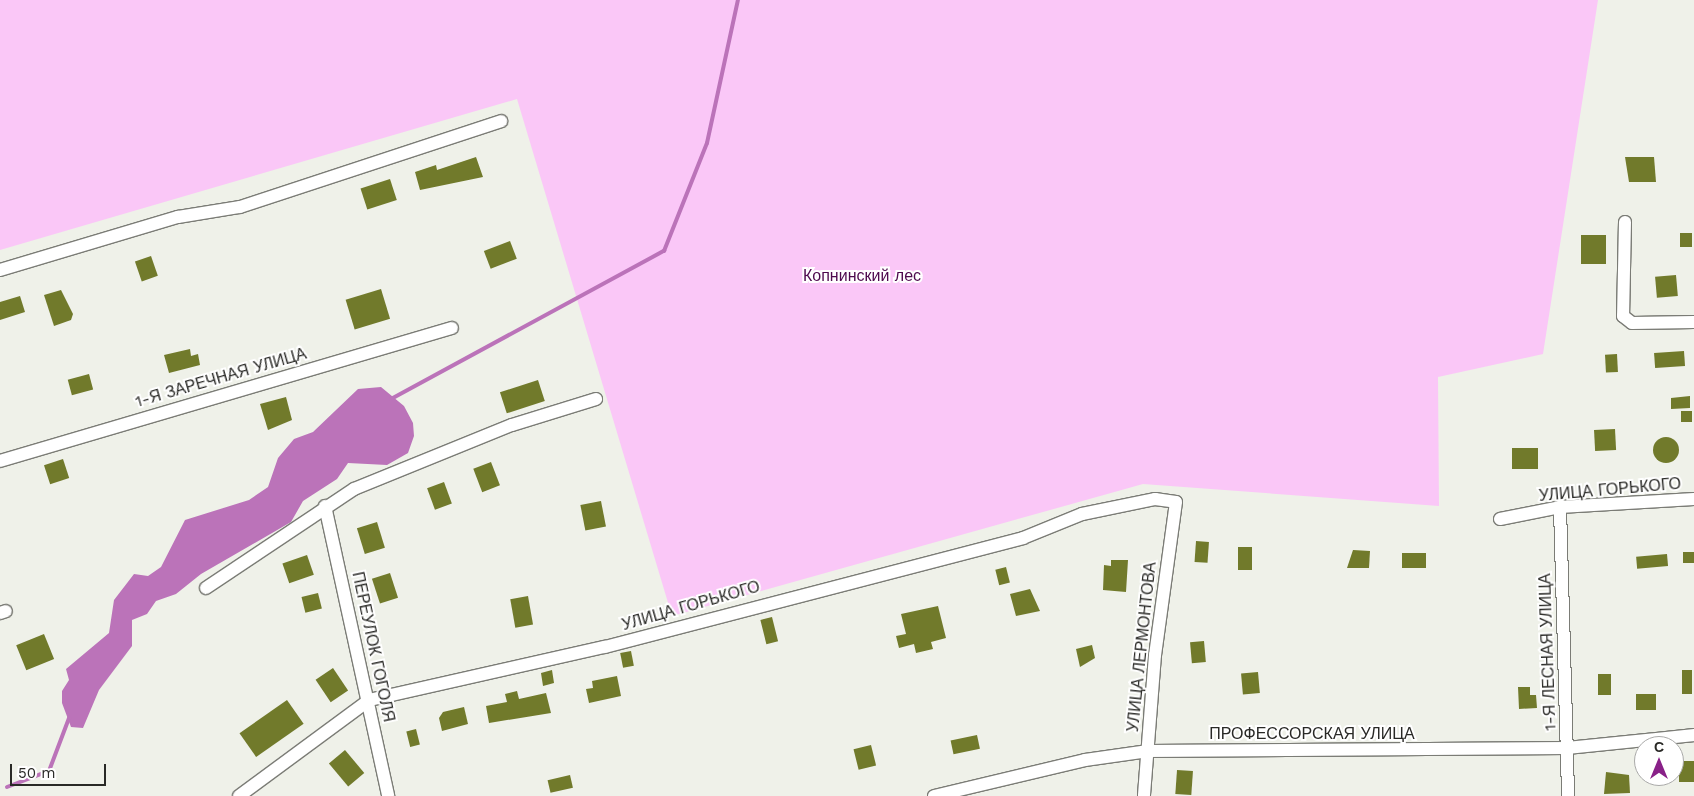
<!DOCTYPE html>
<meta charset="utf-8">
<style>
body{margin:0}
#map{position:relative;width:1694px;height:796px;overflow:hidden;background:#eff1e9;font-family:"Work Sans",sans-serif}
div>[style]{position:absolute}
.green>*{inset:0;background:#fac7f7}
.water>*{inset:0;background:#bb73b9}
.stream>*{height:4px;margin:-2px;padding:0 2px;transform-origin:2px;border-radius:2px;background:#bb73b9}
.building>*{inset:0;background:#717a2b;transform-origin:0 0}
.round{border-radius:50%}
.roads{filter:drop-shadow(1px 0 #7b7c76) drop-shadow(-1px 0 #7b7c76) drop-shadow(0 1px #7b7c76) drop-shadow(0 -1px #7b7c76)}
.minor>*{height:12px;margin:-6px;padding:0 6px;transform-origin:6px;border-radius:6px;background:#fff}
span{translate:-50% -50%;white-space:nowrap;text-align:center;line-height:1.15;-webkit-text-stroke:4px #fff;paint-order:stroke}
.park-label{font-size:16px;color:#4e0a4e}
.street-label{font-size:16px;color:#292926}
.north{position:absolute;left:1634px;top:736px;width:50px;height:50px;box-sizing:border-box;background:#fff;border:1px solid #a9a9a8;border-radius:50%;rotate:0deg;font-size:14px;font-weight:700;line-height:20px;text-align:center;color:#292926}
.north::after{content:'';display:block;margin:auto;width:18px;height:22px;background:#892188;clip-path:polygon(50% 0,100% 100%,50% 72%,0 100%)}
.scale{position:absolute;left:10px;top:764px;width:96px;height:22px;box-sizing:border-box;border:2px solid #292926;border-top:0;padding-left:6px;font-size:15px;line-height:18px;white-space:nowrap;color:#292926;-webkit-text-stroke:4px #fff;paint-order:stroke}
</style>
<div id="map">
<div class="green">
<div style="clip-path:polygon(0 0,1598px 0,1543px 354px,1438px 377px,1439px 506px,1143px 484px,672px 616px,517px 99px,0 250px)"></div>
</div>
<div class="water">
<div style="clip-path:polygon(381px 387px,404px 406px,413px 423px,414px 436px,408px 453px,387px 465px,348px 463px,337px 479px,303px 501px,291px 522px,201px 574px,176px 594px,156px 601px,147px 614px,132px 620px,132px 646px,99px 690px,83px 728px,71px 727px,62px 703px,62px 691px,69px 680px,66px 669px,109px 633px,114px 600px,134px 574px,148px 576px,161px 567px,185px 520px,249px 500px,268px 487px,278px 458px,294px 439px,313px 432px,358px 389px)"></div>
</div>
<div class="stream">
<div style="left:391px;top:399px;width:311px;rotate:-28.5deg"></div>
<div style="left:664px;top:251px;width:116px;rotate:-68.3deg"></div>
<div style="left:707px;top:143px;width:146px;rotate:-77.8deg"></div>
<div style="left:7px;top:787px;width:45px;rotate:-20.9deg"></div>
<div style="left:49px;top:771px;width:57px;rotate:-69.3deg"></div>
</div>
<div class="building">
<div style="clip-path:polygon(476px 157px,483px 177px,420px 190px,415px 172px,436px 165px,437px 170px)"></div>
<div style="clip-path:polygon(1625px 157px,1654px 157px,1656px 182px,1629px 182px)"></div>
<div style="left:390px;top:179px;width:22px;height:31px;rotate:72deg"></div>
<div style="left:1692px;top:233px;width:14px;height:12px;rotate:90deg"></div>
<div style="left:1581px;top:235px;width:25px;height:29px"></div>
<div style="left:510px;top:241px;width:19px;height:28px;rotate:69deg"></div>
<div style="left:151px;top:256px;width:21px;height:17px;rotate:71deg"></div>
<div style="left:1676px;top:275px;width:21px;height:21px;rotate:85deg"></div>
<div style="left:381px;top:289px;width:31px;height:37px;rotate:73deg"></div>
<div style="clip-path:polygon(61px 290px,73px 314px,71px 320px,54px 326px,44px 295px)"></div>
<div style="clip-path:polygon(20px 296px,25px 312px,0 320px,0 302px)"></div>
<div style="clip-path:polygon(190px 349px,191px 356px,198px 354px,200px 365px,169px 373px,164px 355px)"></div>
<div style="left:1684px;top:351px;width:15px;height:30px;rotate:86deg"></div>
<div style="left:1617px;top:354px;width:18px;height:12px;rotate:87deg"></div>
<div style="left:89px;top:374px;width:16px;height:22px;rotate:75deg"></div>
<div style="left:538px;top:380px;width:22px;height:40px;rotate:72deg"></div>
<div style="clip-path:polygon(1690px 396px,1690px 408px,1671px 409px,1671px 398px)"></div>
<div style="clip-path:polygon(286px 397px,292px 420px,268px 430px,260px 404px)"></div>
<div style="left:1681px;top:411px;width:11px;height:11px"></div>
<div style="left:1615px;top:429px;width:21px;height:21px;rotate:87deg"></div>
<div class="round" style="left:1653px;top:437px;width:26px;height:26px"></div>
<div style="left:1512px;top:448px;width:26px;height:21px"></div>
<div style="left:63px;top:459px;width:20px;height:20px;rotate:72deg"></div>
<div style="left:491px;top:462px;width:25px;height:19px;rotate:69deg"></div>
<div style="left:444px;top:482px;width:23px;height:18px;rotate:70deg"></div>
<div style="left:601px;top:501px;width:26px;height:21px;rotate:79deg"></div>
<div style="left:377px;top:522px;width:27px;height:21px;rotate:73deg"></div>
<div style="left:1196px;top:541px;width:13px;height:21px;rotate:4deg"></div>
<div style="left:1238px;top:547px;width:14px;height:23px"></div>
<div style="clip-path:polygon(1353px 550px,1370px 551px,1369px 568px,1347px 568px)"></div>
<div style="left:1694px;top:552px;width:11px;height:11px;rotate:90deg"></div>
<div style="left:1402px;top:553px;width:24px;height:15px"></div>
<div style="left:1667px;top:554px;width:12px;height:31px;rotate:85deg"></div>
<div style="left:307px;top:555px;width:21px;height:26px;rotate:71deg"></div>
<div style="clip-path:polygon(1111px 560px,1128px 560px,1126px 592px,1103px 590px,1104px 565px,1111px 566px)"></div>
<div style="left:1006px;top:567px;width:16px;height:11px;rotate:76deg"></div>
<div style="left:390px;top:573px;width:26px;height:19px;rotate:72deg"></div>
<div style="clip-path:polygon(1030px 589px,1040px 611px,1016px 616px,1010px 594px)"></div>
<div style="left:318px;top:593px;width:16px;height:17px;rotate:76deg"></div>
<div style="left:528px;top:596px;width:29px;height:18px;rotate:80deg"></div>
<div style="clip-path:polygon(938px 606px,946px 638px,931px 642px,933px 649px,916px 653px,914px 644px,899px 648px,896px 636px,906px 634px,901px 614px)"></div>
<div style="left:772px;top:617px;width:25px;height:12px;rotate:76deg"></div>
<div style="left:44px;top:634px;width:27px;height:30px;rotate:68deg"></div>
<div style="left:1204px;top:641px;width:21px;height:14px;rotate:85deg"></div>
<div style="clip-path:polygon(1092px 645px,1095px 658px,1080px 667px,1076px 649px)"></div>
<div style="left:631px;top:651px;width:15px;height:11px;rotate:79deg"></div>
<div style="left:333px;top:668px;width:27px;height:21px;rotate:56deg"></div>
<div style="clip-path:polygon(552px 670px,554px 683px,543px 686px,541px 673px)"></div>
<div style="left:1682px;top:670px;width:10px;height:24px"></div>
<div style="left:1258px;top:672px;width:21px;height:17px;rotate:85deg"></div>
<div style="left:1598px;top:674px;width:13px;height:21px"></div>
<div style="clip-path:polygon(617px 676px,621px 696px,589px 703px,586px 689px,593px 688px,592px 681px)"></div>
<div style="clip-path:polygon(1518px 687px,1530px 687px,1530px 695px,1536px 695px,1537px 708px,1519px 709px)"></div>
<div style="clip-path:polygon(517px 691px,519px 699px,546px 693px,551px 713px,489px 723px,486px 706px,507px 702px,505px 694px)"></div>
<div style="left:1656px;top:694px;width:16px;height:20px;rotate:90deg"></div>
<div style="left:287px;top:700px;width:29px;height:58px;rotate:55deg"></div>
<div style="clip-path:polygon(464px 707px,468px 724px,442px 731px,439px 718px,443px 712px)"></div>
<div style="left:416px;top:729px;width:16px;height:10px;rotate:76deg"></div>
<div style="left:977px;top:735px;width:14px;height:27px;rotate:78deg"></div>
<div style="left:871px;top:745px;width:21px;height:18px;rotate:76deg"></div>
<div style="left:345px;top:750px;width:30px;height:21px;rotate:50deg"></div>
<div style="left:1679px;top:761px;width:15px;height:21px"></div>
<div style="left:1177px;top:770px;width:16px;height:24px;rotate:4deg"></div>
<div style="clip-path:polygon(1606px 772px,1629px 775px,1630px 793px,1604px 794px)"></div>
<div style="left:570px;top:775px;width:13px;height:23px;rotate:77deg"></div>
</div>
<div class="roads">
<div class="minor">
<div style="left:1625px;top:222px;width:94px;rotate:91.2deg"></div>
<div style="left:1623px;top:316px;width:11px;rotate:38deg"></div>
<div style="left:1632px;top:323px;width:62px;rotate:-0.9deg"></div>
<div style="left:0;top:270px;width:186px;rotate:-16.6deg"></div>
<div style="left:178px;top:217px;width:63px;rotate:-9.2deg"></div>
<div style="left:240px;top:207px;width:275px;rotate:-18.2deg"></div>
<div style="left:0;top:461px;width:471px;rotate:-16.4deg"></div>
<div style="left:325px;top:506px;width:297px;rotate:77.7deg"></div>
<div style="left:1560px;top:507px;width:289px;rotate:88.4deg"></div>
<div style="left:1500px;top:519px;width:61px;rotate:-11.3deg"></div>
<div style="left:1560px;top:507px;width:134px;rotate:-3.4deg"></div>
<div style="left:206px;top:588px;width:178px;rotate:-33.8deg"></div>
<div style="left:354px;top:489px;width:170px;rotate:-22.1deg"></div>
<div style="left:512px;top:425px;width:88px;rotate:-17.2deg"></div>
<div style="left:0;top:613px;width:6px;rotate:-18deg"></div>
<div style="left:239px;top:796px;width:162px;rotate:-36.4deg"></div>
<div style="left:369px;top:700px;width:242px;rotate:-12.7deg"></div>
<div style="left:605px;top:647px;width:432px;rotate:-14.6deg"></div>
<div style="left:1023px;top:538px;width:64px;rotate:-22.1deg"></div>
<div style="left:1082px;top:514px;width:75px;rotate:-11.6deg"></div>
<div style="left:1155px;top:499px;width:21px;rotate:8deg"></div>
<div style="left:1176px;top:502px;width:154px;rotate:97.8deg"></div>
<div style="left:1155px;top:655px;width:141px;rotate:94.5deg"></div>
<div style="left:934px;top:796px;width:155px;rotate:-13.4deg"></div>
<div style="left:1085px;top:760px;width:64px;rotate:-8.1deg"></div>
<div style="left:1148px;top:751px;width:419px;rotate:-0.4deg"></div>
<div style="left:1567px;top:748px;width:128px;rotate:-5.8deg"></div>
</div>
</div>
<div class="park-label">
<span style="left:862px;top:276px">Копнинский лес</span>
</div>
<div class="street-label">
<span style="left:221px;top:378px;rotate:-16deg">1-Я ЗАРЕЧНАЯ УЛИЦА</span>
<span style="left:1610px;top:490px;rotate:-5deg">УЛИЦА ГОРЬКОГО</span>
<span style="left:691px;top:606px;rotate:-16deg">УЛИЦА ГОРЬКОГО</span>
<span style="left:373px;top:647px;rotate:78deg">ПЕРЕУЛОК ГОГОЛЯ</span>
<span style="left:1142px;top:647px;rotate:-84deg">УЛИЦА ЛЕРМОНТОВА</span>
<span style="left:1548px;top:652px;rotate:-92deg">1-Я ЛЕСНАЯ УЛИЦА</span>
<span style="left:1312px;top:734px">ПРОФЕССОРСКАЯ УЛИЦА</span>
</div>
<div class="north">С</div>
<div class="scale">50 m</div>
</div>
